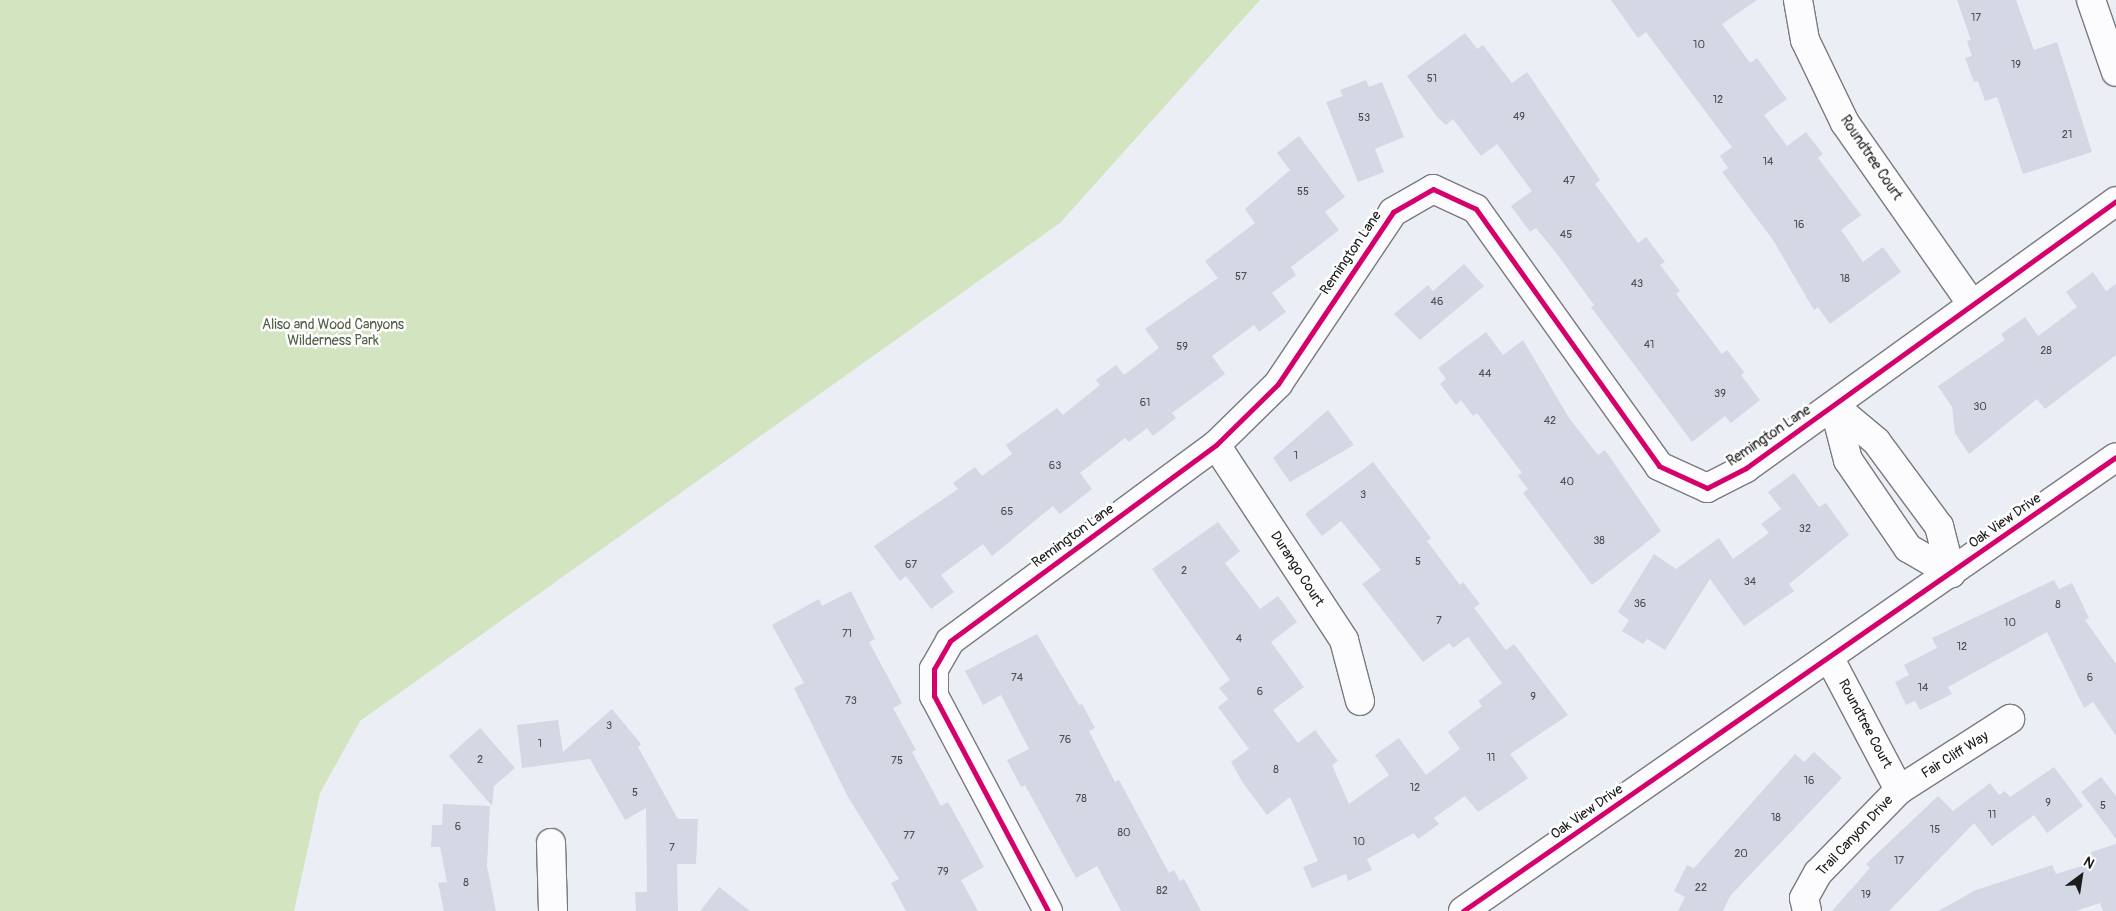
<!DOCTYPE html>
<style>
body{margin:0}
#map{position:relative;width:2116px;height:911px;overflow:hidden;background:#eceef6;font-family:Pangolin,sans-serif}
div>[style]{position:absolute}
.green>*{inset:0;background:#d2e4c0}
.building>*{inset:0;background:#d4d7e4}
.roads{filter:drop-shadow(1px 0 #7a7a7e) drop-shadow(-1px 0 #7a7a7e) drop-shadow(0 1px #7a7a7e) drop-shadow(0 -1px #7a7a7e)}
.minor>*{height:28px;margin:-14px;padding:0 14px;transform-origin:14px;border-radius:14px;background:#fcfcfe}
.cycleway>*{height:5px;margin:-2.5px;padding:0 2.5px;transform-origin:2.5px;border-radius:2.5px;background:#d6006c}
span{translate:-50% -50%;white-space:nowrap;text-align:center;line-height:1.15;-webkit-text-stroke:5px #fff;paint-order:stroke}
.number-label{font-size:11px;color:#4b4c4f}
.number-label span{-webkit-text-stroke-width:0}
.street-label{font-size:14px;color:#1c1c1c}
.park-label{font-size:14px;color:#545f46}
.north{position:absolute;left:2056px;top:851px;width:50px;height:50px;-webkit-text-stroke:4px #fff;paint-order:stroke;rotate:31deg;font-size:14px;font-weight:700;line-height:20px;text-align:center;color:#1c1c1c}
.north::after{content:'';display:block;margin:auto;width:18px;height:22px;background:#1c1c1c;clip-path:polygon(50% 0,100% 100%,50% 72%,0 100%)}
</style>
<div id="map">
<div class="green">
<div style="clip-path:polygon(0 0,1260px 0,1060px 223px,360px 721px,320px 793px,294px 911px,0 911px)"></div>
</div>
<div class="building">
<div style="clip-path:polygon(1611px 0,1757px 0,1722px 24px,1750px 63px,1757px 58px,1787px 99px,1764px 115px,1787px 146px,1806px 132px,1823px 154px,1818px 158px,1861px 215px,1841px 230px,1863px 262px,1883px 247px,1901px 272px,1830px 324px,1818px 307px,1814px 310px,1773px 240px,1722px 172px,1728px 168px,1720px 156px,1732px 147px,1646px 32px,1638px 38px)"></div>
<div style="clip-path:polygon(1957px 0,2016px 0,2034px 50px,2057px 42px,2092px 152px,2023px 174px,1997px 97px,1985px 101px,1978px 81px,1974px 82px,1965px 58px,1972px 56px,1967px 41px,1971px 40px)"></div>
<div style="clip-path:polygon(1465px 33px,1477px 49px,1483px 45px,1512px 83px,1527px 72px,1600px 180px,1595px 184px,1638px 243px,1646px 237px,1665px 262px,1660px 265px,1680px 291px,1676px 294px,1722px 354px,1727px 350px,1744px 372px,1741px 375px,1760px 400px,1731px 423px,1725px 416px,1692px 442px,1591px 307px,1594px 305px,1557px 254px,1536px 228px,1530px 232px,1511px 206px,1532px 191px,1497px 144px,1481px 156px,1453px 119px,1446px 125px,1438px 118px,1407px 76px)"></div>
<div style="clip-path:polygon(1366px 80px,1369px 87px,1382px 82px,1404px 137px,1375px 149px,1384px 172px,1358px 182px,1326px 102px,1343px 96px,1340px 90px)"></div>
<div style="clip-path:polygon(1299px 136px,1345px 197px,1325px 212px,1339px 230px,1291px 267px,1296px 275px,1272px 293px,1286px 312px,1259px 332px,1254px 325px,1212px 356px,1225px 374px,1172px 413px,1176px 418px,1153px 436px,1147px 428px,1129px 442px,1125px 438px,1080px 473px,1092px 489px,1060px 514px,1053px 506px,992px 556px,983px 544px,941px 575px,954px 592px,931px 609px,906px 576px,900px 581px,874px 546px,958px 489px,953px 483px,975px 467px,982px 476px,1012px 454px,1006px 445px,1057px 408px,1063px 415px,1100px 385px,1096px 380px,1116px 365px,1124px 375px,1159px 348px,1145px 329px,1218px 278px,1205px 261px,1255px 223px,1245px 209px,1290px 170px,1277px 153px)"></div>
<div style="clip-path:polygon(1464px 264px,1484px 286px,1420px 340px,1394px 314px,1428px 285px,1433px 291px)"></div>
<div style="clip-path:polygon(2093px 272px,2106px 291px,2116px 284px,2116px 355px,2045px 409px,2037px 399px,1969px 454px,1955px 433px,1952px 407px,1938px 386px,2005px 340px,2001px 334px,2025px 317px,2038px 336px,2077px 307px,2066px 292px)"></div>
<div style="clip-path:polygon(1486px 332px,1503px 355px,1523px 340px,1569px 418px,1598px 455px,1605px 450px,1661px 531px,1592px 585px,1523px 493px,1528px 489px,1518px 476px,1522px 473px,1477px 413px,1473px 416px,1461px 400px,1456px 405px,1440px 384px,1446px 379px,1438px 368px)"></div>
<div style="clip-path:polygon(1328px 410px,1354px 445px,1290px 482px,1273px 458px)"></div>
<div style="clip-path:polygon(1373px 462px,1431px 538px,1427px 541px,1460px 585px,1463px 582px,1480px 604px,1474px 608px,1506px 650px,1514px 644px,1568px 715px,1510px 754px,1528px 778px,1511px 790px,1478px 812px,1465px 796px,1434px 818px,1439px 824px,1418px 839px,1414px 833px,1367px 859px,1372px 870px,1348px 881px,1346px 874px,1312px 888px,1303px 867px,1318px 861px,1290px 797px,1267px 815px,1243px 783px,1231px 762px,1249px 749px,1218px 707px,1228px 699px,1219px 688px,1230px 680px,1152px 569px,1218px 522px,1240px 551px,1225px 563px,1260px 609px,1278px 596px,1297px 622px,1271px 642px,1304px 687px,1273px 710px,1298px 743px,1315px 730px,1338px 761px,1332px 765px,1349px 804px,1389px 775px,1375px 755px,1399px 738px,1426px 775px,1460px 749px,1448px 732px,1482px 706px,1478px 701px,1502px 683px,1468px 637px,1453px 648px,1449px 643px,1423px 662px,1362px 584px,1381px 570px,1341px 521px,1322px 536px,1305px 514px)"></div>
<div style="clip-path:polygon(1794px 473px,1819px 507px,1826px 503px,1849px 535px,1789px 584px,1794px 591px,1744px 626px,1710px 579px,1665px 650px,1647px 639px,1643px 644px,1622px 631px,1629px 620px,1618px 612px,1654px 554px,1676px 569px,1719px 538px,1733px 559px,1769px 533px,1761px 524px,1781px 509px,1768px 492px)"></div>
<div style="clip-path:polygon(2054px 580px,2059px 589px,2072px 583px,2089px 618px,2085px 620px,2116px 664px,2116px 736px,2093px 702px,2084px 708px,2047px 632px,1948px 687px,1952px 694px,1920px 710px,1915px 701px,1906px 705px,1895px 682px,1909px 675px,1904px 665px,1937px 648px,1932px 638px)"></div>
<div style="clip-path:polygon(851px 591px,875px 639px,869px 642px,902px 703px,893px 708px,916px 750px,912px 752px,941px 806px,948px 802px,984px 867px,961px 880px,978px 911px,906px 911px,891px 883px,899px 879px,848px 797px,794px 688px,804px 683px,772px 625px,819px 599px,822px 606px)"></div>
<div style="clip-path:polygon(1037px 634px,1079px 705px,1082px 704px,1095px 728px,1089px 731px,1115px 782px,1119px 780px,1169px 873px,1174px 870px,1180px 881px,1184px 879px,1201px 911px,1121px 911px,1097px 866px,1076px 878px,1025px 785px,1021px 787px,1007px 760px,1029px 749px,1001px 695px,983px 705px,965px 671px)"></div>
<div style="clip-path:polygon(612px 709px,641px 744px,638px 747px,678px 819px,698px 819px,696px 864px,677px 864px,678px 911px,636px 911px,635px 892px,647px 892px,646px 808px,625px 820px,590px 759px,522px 768px,517px 725px,558px 720px,563px 752px)"></div>
<div style="clip-path:polygon(480px 728px,515px 768px,494px 786px,492px 806px,449px 756px)"></div>
<div style="clip-path:polygon(1814px 752px,1842px 778px,1730px 896px,1723px 911px,1678px 911px,1685px 897px,1674px 891px,1687px 865px,1694px 868px,1795px 754px,1804px 762px)"></div>
<div style="clip-path:polygon(2054px 767px,2083px 806px,2047px 833px,2034px 815px,1992px 846px,1974px 823px,1889px 911px,1832px 911px,1870px 868px,1866px 864px,1938px 796px,1953px 811px,1990px 783px,1999px 795px,2005px 791px,2010px 797px)"></div>
<div style="clip-path:polygon(2101px 777px,2116px 796px,2116px 839px,2081px 792px)"></div>
<div style="clip-path:polygon(443px 804px,490px 806px,487px 866px,496px 911px,444px 911px,438px 883px,447px 882px,440px 847px,431px 847px,432px 825px,442px 825px)"></div>
<div style="clip-path:polygon(2116px 844px,2116px 911px,2103px 911px,2100px 903px,2076px 911px,1938px 911px,1976px 890px,2052px 865px,2056px 874px,2094px 862px,2091px 852px)"></div>
<div style="clip-path:polygon(719px 887px,750px 911px,700px 911px)"></div>
</div>
<div class="roads">
<div class="minor">
<div style="left:1798px;top:0;width:41px;rotate:80.1deg"></div>
<div style="left:1805px;top:40px;width:92px;rotate:64.3deg"></div>
<div style="left:1845px;top:123px;width:220px;rotate:55deg"></div>
<div style="left:2091px;top:0;width:76px;rotate:70.9deg"></div>
<div style="left:1834px;top:406px;width:56px;rotate:75.5deg"></div>
<div style="left:1848px;top:460px;width:107px;rotate:55.7deg"></div>
<div style="left:1908px;top:548px;width:50px;rotate:30.2deg"></div>
<div style="left:1834px;top:406px;width:55px;rotate:39.8deg"></div>
<div style="left:1876px;top:441px;width:106px;rotate:53.5deg"></div>
<div style="left:1939px;top:526px;width:49px;rotate:75.7deg"></div>
<div style="left:1216px;top:445px;width:233px;rotate:56.7deg"></div>
<div style="left:1344px;top:640px;width:63px;rotate:75.3deg"></div>
<div style="left:1830px;top:659px;width:148px;rotate:62.2deg"></div>
<div style="left:551px;top:843px;width:68px;rotate:88.3deg"></div>
<div style="left:1048px;top:911px;width:243px;rotate:-117.9deg"></div>
<div style="left:934px;top:696px;width:27px;rotate:-90deg"></div>
<div style="left:934px;top:669px;width:32px;rotate:-60deg"></div>
<div style="left:950px;top:641px;width:330px;rotate:-36.4deg"></div>
<div style="left:1216px;top:445px;width:87px;rotate:-44.5deg"></div>
<div style="left:1278px;top:384px;width:207px;rotate:-56.2deg"></div>
<div style="left:1393px;top:212px;width:46px;rotate:-29.9deg"></div>
<div style="left:1433px;top:189px;width:47px;rotate:24.9deg"></div>
<div style="left:1476px;top:209px;width:315px;rotate:54.5deg"></div>
<div style="left:1659px;top:466px;width:53px;rotate:24.6deg"></div>
<div style="left:1707px;top:488px;width:44px;rotate:-27.1deg"></div>
<div style="left:1746px;top:468px;width:456px;rotate:-35.8deg"></div>
<div style="left:1463px;top:911px;width:795px;rotate:-34.81deg"></div>
<div style="left:1807px;top:911px;width:13px;rotate:-103deg"></div>
<div style="left:1804px;top:898px;width:29px;rotate:-61deg"></div>
<div style="left:1818px;top:873px;width:116px;rotate:-45.7deg"></div>
<div style="left:1899px;top:790px;width:132px;rotate:-32.6deg"></div>
</div>
</div>
<div class="cycleway">
<div style="left:1048px;top:911px;width:243px;rotate:-117.9deg"></div>
<div style="left:934px;top:696px;width:27px;rotate:-90deg"></div>
<div style="left:934px;top:669px;width:32px;rotate:-60deg"></div>
<div style="left:950px;top:641px;width:330px;rotate:-36.4deg"></div>
<div style="left:1216px;top:445px;width:87px;rotate:-44.5deg"></div>
<div style="left:1278px;top:384px;width:207px;rotate:-56.2deg"></div>
<div style="left:1393px;top:212px;width:46px;rotate:-29.9deg"></div>
<div style="left:1433px;top:189px;width:47px;rotate:24.9deg"></div>
<div style="left:1476px;top:209px;width:315px;rotate:54.5deg"></div>
<div style="left:1659px;top:466px;width:53px;rotate:24.6deg"></div>
<div style="left:1707px;top:488px;width:44px;rotate:-27.1deg"></div>
<div style="left:1746px;top:468px;width:456px;rotate:-35.8deg"></div>
<div style="left:1463px;top:911px;width:795px;rotate:-34.81deg"></div>
</div>
<div class="number-label">
<span style="left:1976px;top:18px">17</span>
<span style="left:1699px;top:45px">10</span>
<span style="left:2016px;top:65px">19</span>
<span style="left:1432px;top:79px">51</span>
<span style="left:1718px;top:100px">12</span>
<span style="left:1519px;top:117px">49</span>
<span style="left:1364px;top:118px">53</span>
<span style="left:2067px;top:135px">21</span>
<span style="left:1768px;top:162px">14</span>
<span style="left:1569px;top:181px">47</span>
<span style="left:1303px;top:192px">55</span>
<span style="left:1799px;top:225px">16</span>
<span style="left:1566px;top:235px">45</span>
<span style="left:1241px;top:277px">57</span>
<span style="left:1845px;top:279px">18</span>
<span style="left:1637px;top:284px">43</span>
<span style="left:1437px;top:302px">46</span>
<span style="left:1649px;top:345px">41</span>
<span style="left:1182px;top:347px">59</span>
<span style="left:2046px;top:351px">28</span>
<span style="left:1485px;top:374px">44</span>
<span style="left:1720px;top:394px">39</span>
<span style="left:1145px;top:403px">61</span>
<span style="left:1980px;top:407px">30</span>
<span style="left:1550px;top:421px">42</span>
<span style="left:1296px;top:456px">1</span>
<span style="left:1055px;top:466px">63</span>
<span style="left:1567px;top:482px">40</span>
<span style="left:1363px;top:495px">3</span>
<span style="left:1007px;top:512px">65</span>
<span style="left:1805px;top:529px">32</span>
<span style="left:1599px;top:541px">38</span>
<span style="left:1418px;top:562px">5</span>
<span style="left:911px;top:565px">67</span>
<span style="left:1184px;top:571px">2</span>
<span style="left:1750px;top:582px">34</span>
<span style="left:1640px;top:604px">36</span>
<span style="left:2058px;top:605px">8</span>
<span style="left:1439px;top:621px">7</span>
<span style="left:2010px;top:623px">10</span>
<span style="left:847px;top:634px">71</span>
<span style="left:1239px;top:639px">4</span>
<span style="left:1962px;top:647px">12</span>
<span style="left:1017px;top:678px">74</span>
<span style="left:2090px;top:678px">6</span>
<span style="left:1923px;top:688px">14</span>
<span style="left:1260px;top:692px">6</span>
<span style="left:1533px;top:697px">9</span>
<span style="left:851px;top:701px">73</span>
<span style="left:609px;top:726px">3</span>
<span style="left:1065px;top:740px">76</span>
<span style="left:540px;top:744px">1</span>
<span style="left:1491px;top:758px">11</span>
<span style="left:480px;top:760px">2</span>
<span style="left:897px;top:761px">75</span>
<span style="left:1276px;top:770px">8</span>
<span style="left:1809px;top:781px">16</span>
<span style="left:1415px;top:788px">12</span>
<span style="left:635px;top:793px">5</span>
<span style="left:1081px;top:799px">78</span>
<span style="left:2048px;top:803px">9</span>
<span style="left:2103px;top:806px">5</span>
<span style="left:1992px;top:815px">11</span>
<span style="left:1776px;top:818px">18</span>
<span style="left:458px;top:827px">6</span>
<span style="left:1935px;top:830px">15</span>
<span style="left:1124px;top:833px">80</span>
<span style="left:909px;top:836px">77</span>
<span style="left:1359px;top:842px">10</span>
<span style="left:672px;top:848px">7</span>
<span style="left:1741px;top:854px">20</span>
<span style="left:1899px;top:861px">17</span>
<span style="left:943px;top:872px">79</span>
<span style="left:466px;top:883px">8</span>
<span style="left:1701px;top:888px">22</span>
<span style="left:1162px;top:891px">82</span>
<span style="left:1866px;top:895px">19</span>
</div>
<div class="street-label">
<span style="left:1871px;top:158px;rotate:56deg">Roundtree Court</span>
<span style="left:1351px;top:253px;rotate:-56deg">Remington Lane</span>
<span style="left:1769px;top:436px;rotate:-34deg">Remington Lane</span>
<span style="left:2005px;top:521px;rotate:-35deg">Oak View Drive</span>
<span style="left:1073px;top:536px;rotate:-36deg">Remington Lane</span>
<span style="left:1297px;top:569px;rotate:57deg">Durango Court</span>
<span style="left:1865px;top:724px;rotate:62deg">Roundtree Court</span>
<span style="left:1955px;top:755px;rotate:-32deg">Fair Cliff Way</span>
<span style="left:1587px;top:812px;rotate:-35deg">Oak View Drive</span>
<span style="left:1855px;top:836px;rotate:-47deg">Trail Canyon Drive</span>
</div>
<div class="park-label">
<span style="left:333px;top:333px">Aliso and Wood Canyons<br>Wilderness Park</span>
</div>
<div class="north">N</div>
</div>
